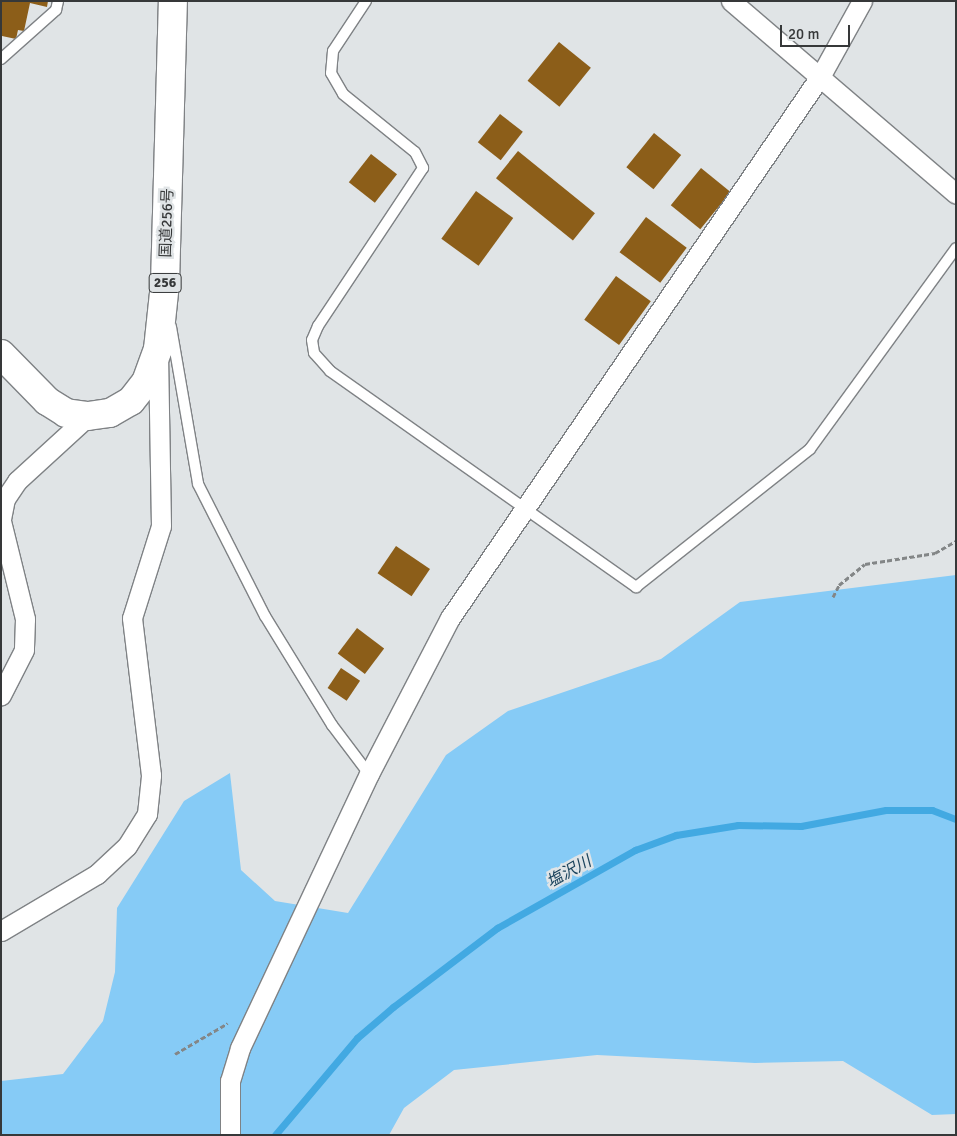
<!DOCTYPE html>
<meta charset="utf-8">
<style>
body{margin:0}
#map{position:relative;width:957px;height:1136px;overflow:hidden;background:#e0e4e6;font-family:Signika,"Noto Sans JP",sans-serif}
div>[style]{position:absolute}
.green>*{inset:0;background:#86cbf6}
.stream>*{height:7px;margin:-3.5px;padding:0 3.5px;transform-origin:3.5px;border-radius:3.5px;background:#42a9e2}
.building>*{inset:0;background:#8c5e19;transform-origin:0 0}
.path>*{height:3px;margin-top:-1.5px;transform-origin:0;background:repeating-linear-gradient(90deg,#838687 0 5px,transparent 0 7.5px)}
.roads{filter:drop-shadow(1px 0 #7f8285) drop-shadow(-1px 0 #7f8285) drop-shadow(0 1px #7f8285) drop-shadow(0 -1px #7f8285)}
.lane>*{height:10px;margin:-5px;padding:0 5px;transform-origin:5px;border-radius:5px;background:#fff}
.street>*{height:19px;margin:-9.5px;padding:0 9.5px;transform-origin:9.5px;border-radius:9.5px;background:#fff}
.highway>*{height:28px;margin:-14px;padding:0 14px;transform-origin:14px;border-radius:14px;background:#fff}
span{translate:-50% -50%;white-space:nowrap;text-align:center;line-height:1.15;-webkit-text-stroke:5px #e0e4e6;paint-order:stroke}
.shield-label span{padding:1px 4px;background:#e0e4e6;border:1px solid;border-radius:4px;-webkit-text-stroke-width:0}
.shield-label{font-size:14px;color:#363839;font-weight:700}
.street-label{font-size:15px;color:#363839}
.water-label{font-size:16px;color:#1a435c;font-style:italic}
.frame{position:absolute;inset:0;border:2px solid #363839;pointer-events:none}
.scale{position:absolute;left:780px;top:25px;width:70px;height:22px;box-sizing:border-box;border:2px solid #363839;border-top:0;padding-left:6px;font-size:15px;line-height:18px;white-space:nowrap;color:#363839;-webkit-text-stroke:4px #e0e4e6;paint-order:stroke}
</style>
<div id="map">
<div class="green">
<div style="clip-path:polygon(956px 575px,956px 1114px,932px 1115px,843px 1061px,755px 1063px,597px 1055px,454px 1070px,404px 1108px,389px 1135px,1px 1135px,1px 1081px,63px 1074px,103px 1021px,115px 972px,117px 908px,184px 801px,230px 773px,241px 870px,275px 901px,348px 913px,446px 755px,508px 711px,661px 659px,740px 602px)"></div>
</div>
<div class="stream">
<div style="left:275px;top:1135px;width:127px;rotate:-49.8deg"></div>
<div style="left:357px;top:1038px;width:48px;rotate:-40.7deg"></div>
<div style="left:393px;top:1007px;width:131px;rotate:-37.2deg"></div>
<div style="left:497px;top:928px;width:159px;rotate:-29.5deg"></div>
<div style="left:635px;top:850px;width:44px;rotate:-20.1deg"></div>
<div style="left:676px;top:835px;width:63px;rotate:-9.2deg"></div>
<div style="left:738px;top:825px;width:63px;rotate:0.9deg"></div>
<div style="left:801px;top:826px;width:86px;rotate:-10.7deg"></div>
<div style="left:886px;top:810px;width:46px"></div>
<div style="left:932px;top:810px;width:26px;rotate:21deg"></div>
</div>
<div class="building">
<div style="clip-path:polygon(1px 1px,48px 1px,47px 7px,30px 3px,24px 31px,18px 30px,16px 39px,2px 36px)"></div>
<div style="left:559px;top:42px;width:41px;height:50px;rotate:39deg"></div>
<div style="left:500px;top:114px;width:29px;height:36px;rotate:38deg"></div>
<div style="left:654px;top:133px;width:35px;height:44px;rotate:39deg"></div>
<div style="left:518px;top:151px;width:99px;height:35px;rotate:39deg"></div>
<div style="left:371px;top:154px;width:33px;height:36px;rotate:38deg"></div>
<div style="left:701px;top:168px;width:38px;height:48px;rotate:39deg"></div>
<div style="left:476px;top:191px;width:46px;height:59px;rotate:36deg"></div>
<div style="left:646px;top:217px;width:51px;height:44px;rotate:37deg"></div>
<div style="left:616px;top:276px;width:43px;height:54px;rotate:36deg"></div>
<div style="left:396px;top:546px;width:41px;height:33px;rotate:34deg"></div>
<div style="left:357px;top:628px;width:34px;height:32px;rotate:37deg"></div>
<div style="left:341px;top:668px;width:23px;height:24px;rotate:34deg"></div>
</div>
<div class="path">
<div style="left:833px;top:597px;width:13px;rotate:-63deg"></div>
<div style="left:839px;top:585px;width:33px;rotate:-39deg"></div>
<div style="left:865px;top:564px;width:71px;rotate:-8.9deg"></div>
<div style="left:935px;top:553px;width:24px;rotate:-30deg"></div>
<div style="left:175px;top:1054px;width:61px;rotate:-30.3deg"></div>
</div>
<div class="roads">
<div class="lane">
<div style="left:366px;top:1px;width:60px;rotate:123.4deg"></div>
<div style="left:333px;top:51px;width:22px;rotate:95deg"></div>
<div style="left:331px;top:73px;width:24px;rotate:60deg"></div>
<div style="left:343px;top:94px;width:92px;rotate:38.9deg"></div>
<div style="left:415px;top:152px;width:18px;rotate:63deg"></div>
<div style="left:423px;top:168px;width:190px;rotate:123.6deg"></div>
<div style="left:318px;top:326px;width:15px;rotate:113deg"></div>
<div style="left:312px;top:340px;width:13px;rotate:81deg"></div>
<div style="left:314px;top:353px;width:24px;rotate:48deg"></div>
<div style="left:330px;top:371px;width:375px;rotate:35.2deg"></div>
<div style="left:636px;top:587px;width:222px;rotate:-38.4deg"></div>
<div style="left:810px;top:449px;width:248px;rotate:-54deg"></div>
<div style="left:1px;top:59px;width:74px;rotate:-41.7deg"></div>
<div style="left:56px;top:10px;width:9px;rotate:-77deg"></div>
<div style="left:171px;top:327px;width:159px;rotate:80.2deg"></div>
<div style="left:198px;top:484px;width:148px;rotate:63.1deg"></div>
<div style="left:265px;top:616px;width:128px;rotate:58.4deg"></div>
<div style="left:332px;top:725px;width:61px;rotate:52.9deg"></div>
</div>
<div class="street">
<div style="left:731px;top:1px;width:296px;rotate:40.6deg"></div>
<div style="left:1px;top:519px;width:20px;rotate:-79deg"></div>
<div style="left:5px;top:499px;width:22px;rotate:-56deg"></div>
<div style="left:17px;top:481px;width:96px;rotate:-42.5deg"></div>
<div style="left:1px;top:521px;width:101px;rotate:76.2deg"></div>
<div style="left:25px;top:619px;width:31px;rotate:92deg"></div>
<div style="left:24px;top:650px;width:51px;rotate:117.1deg"></div>
<div style="left:1px;top:931px;width:112px;rotate:-30.7deg"></div>
<div style="left:97px;top:874px;width:41px;rotate:-43deg"></div>
<div style="left:127px;top:846px;width:38px;rotate:-58deg"></div>
<div style="left:147px;top:814px;width:39px;rotate:-84deg"></div>
<div style="left:151px;top:775px;width:158px;rotate:-96.9deg"></div>
<div style="left:132px;top:618px;width:96px;rotate:-72.5deg"></div>
<div style="left:161px;top:526px;width:165px;rotate:-91deg"></div>
<div style="left:230px;top:1135px;width:54px;rotate:-90deg"></div>
<div style="left:230px;top:1081px;width:34px;rotate:-73deg"></div>
<div style="left:240px;top:1048px;width:303px;rotate:-64.8deg"></div>
<div style="left:369px;top:774px;width:176px;rotate:-62.6deg"></div>
<div style="left:450px;top:618px;width:658px;rotate:-55.66deg"></div>
<div style="left:821px;top:75px;width:85px;rotate:-61deg"></div>
</div>
<div class="highway">
<div style="left:1px;top:354px;width:66px;rotate:45.6deg"></div>
<div style="left:47px;top:401px;width:22px;rotate:32deg"></div>
<div style="left:66px;top:413px;width:22px;rotate:8deg"></div>
<div style="left:88px;top:416px;width:22px;rotate:-8deg"></div>
<div style="left:110px;top:413px;width:24px;rotate:-30deg"></div>
<div style="left:131px;top:401px;width:24px;rotate:-52deg"></div>
<div style="left:146px;top:382px;width:35px;rotate:-70deg"></div>
<div style="left:158px;top:349px;width:65px;rotate:-83.9deg"></div>
<div style="left:165px;top:284px;width:283px;rotate:-88.4deg"></div>
</div>
</div>
<div class="shield-label">
<span style="left:165px;top:283px">256</span>
</div>
<div class="street-label">
<span style="left:167px;top:223px;rotate:-88deg">国道256号</span>
</div>
<div class="water-label">
<span style="left:569px;top:872px;rotate:-29deg">塩沢川</span>
</div>
<div class="frame"></div>
<div class="scale">20 m</div>
</div>
